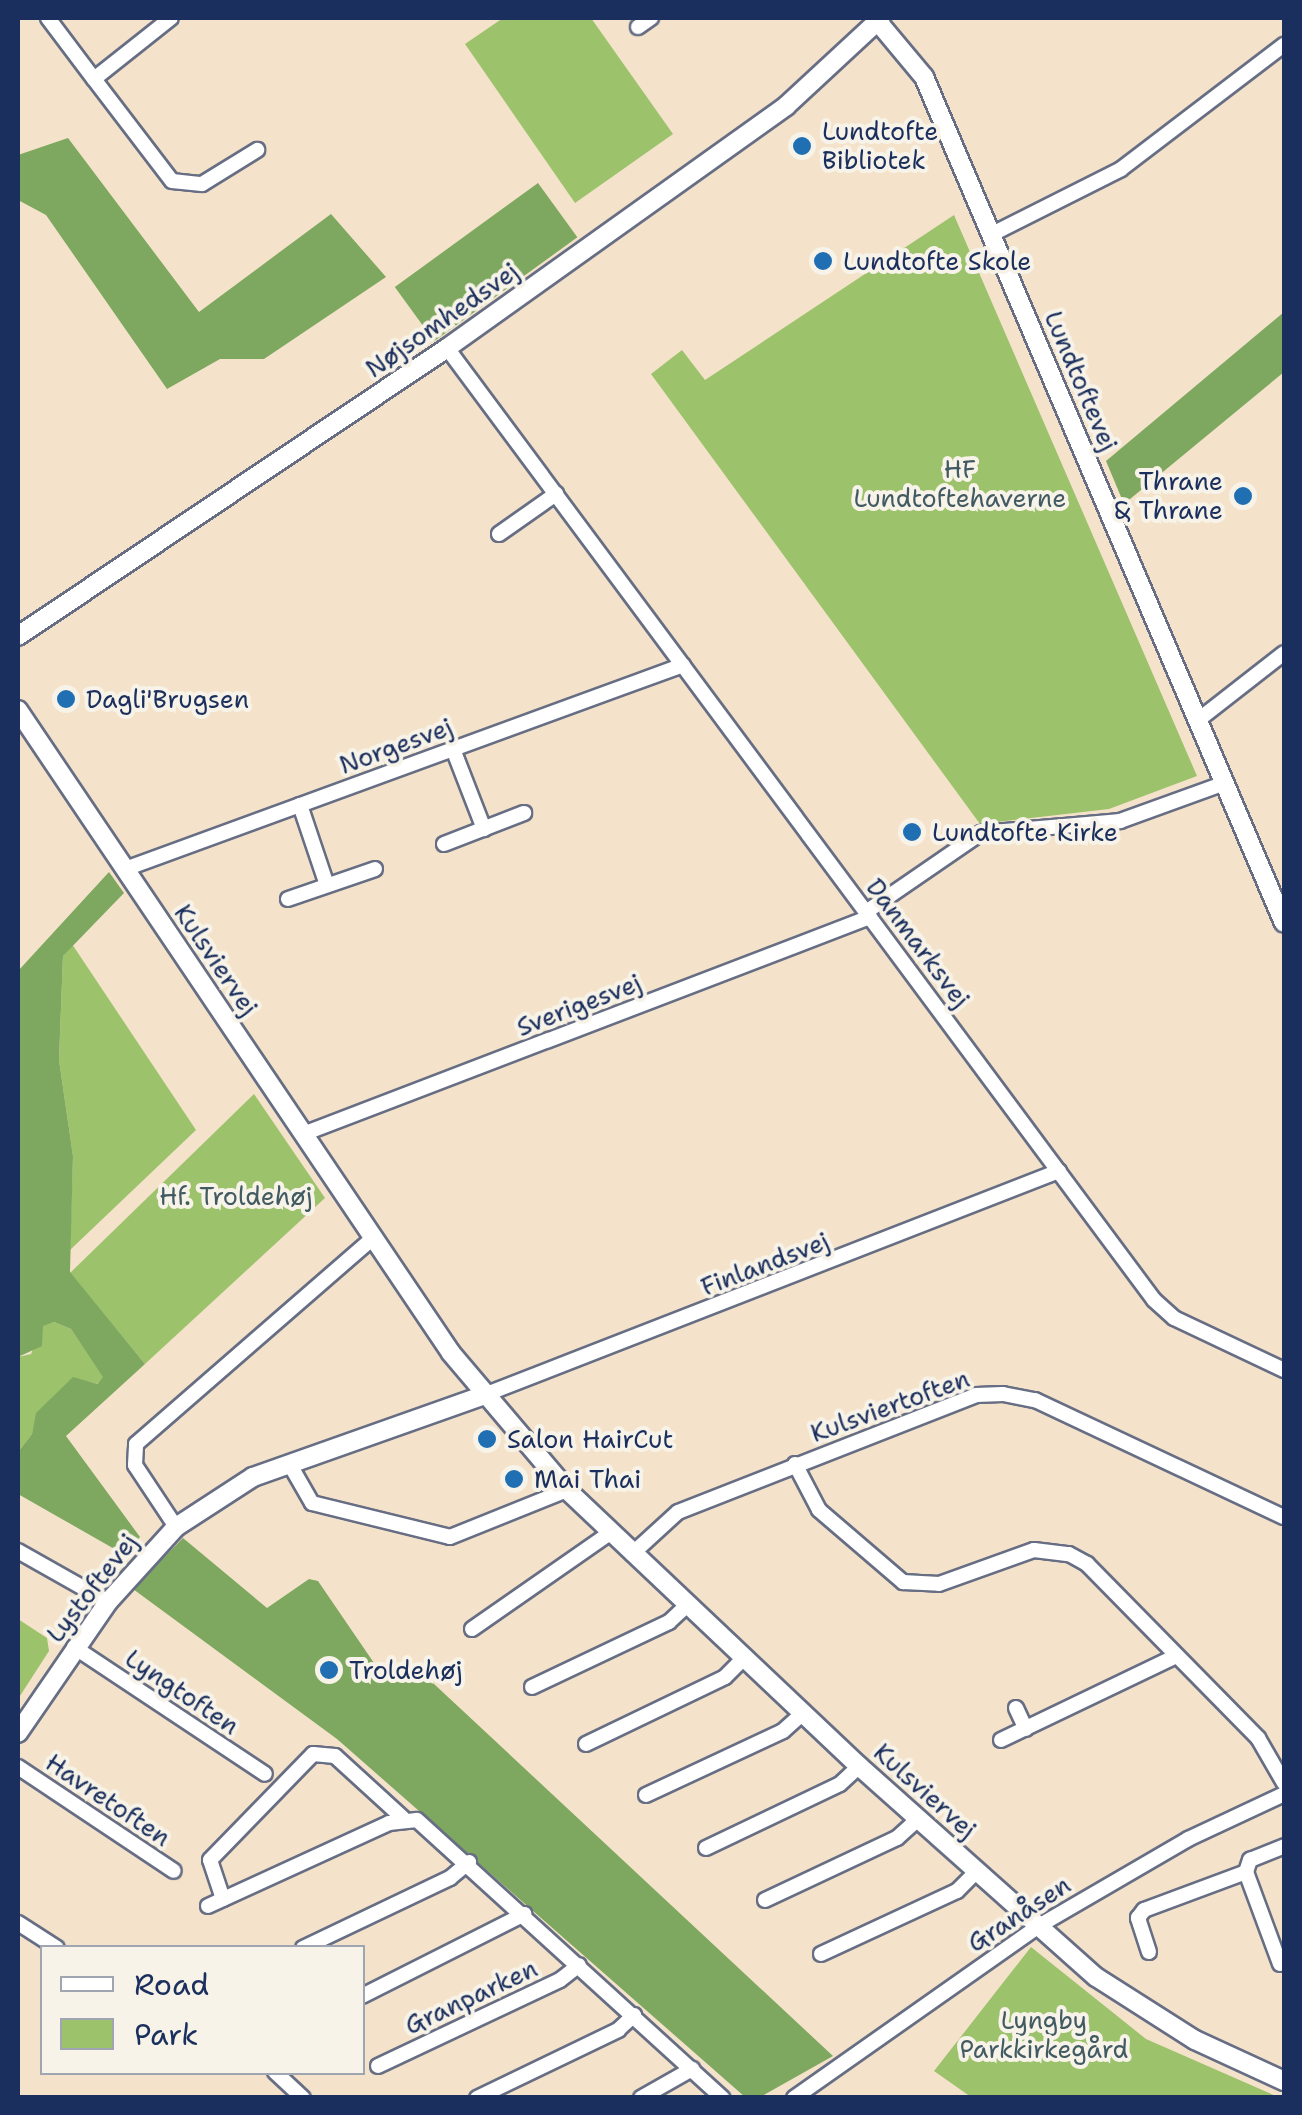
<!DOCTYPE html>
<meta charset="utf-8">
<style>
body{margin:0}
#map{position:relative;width:1302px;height:2115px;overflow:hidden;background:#f4e3ca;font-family:"Shantell Sans",sans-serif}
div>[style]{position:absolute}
.green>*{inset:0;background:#9dc26c}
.forest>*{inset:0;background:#7ea860;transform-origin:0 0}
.roads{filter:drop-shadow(2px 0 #676e84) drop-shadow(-2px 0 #676e84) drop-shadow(0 2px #676e84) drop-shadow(0 -2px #676e84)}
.minor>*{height:14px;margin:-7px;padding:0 7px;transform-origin:7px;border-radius:7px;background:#fff}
.tertiary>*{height:18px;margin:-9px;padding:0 9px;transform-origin:9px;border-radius:9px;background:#fff}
.dots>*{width:28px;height:28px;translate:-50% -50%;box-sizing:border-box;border:5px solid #f7f3e8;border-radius:50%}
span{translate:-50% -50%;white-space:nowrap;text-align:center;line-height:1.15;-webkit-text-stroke:8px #f7f3e8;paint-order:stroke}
.poi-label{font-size:25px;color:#1b2f5e}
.left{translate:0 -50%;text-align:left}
.right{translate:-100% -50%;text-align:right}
.street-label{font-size:25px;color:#1b2f5e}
.park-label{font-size:25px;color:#425b62}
.frame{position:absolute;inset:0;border:20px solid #1b2f5e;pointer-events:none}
.legend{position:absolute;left:40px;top:1945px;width:325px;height:130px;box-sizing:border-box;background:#f7f3e8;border:2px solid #9fa5b1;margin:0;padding:12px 18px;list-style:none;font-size:30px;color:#1b2f5e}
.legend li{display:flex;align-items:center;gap:20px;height:50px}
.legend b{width:50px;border:2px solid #9fa5b1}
</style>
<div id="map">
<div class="green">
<div style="clip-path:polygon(503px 18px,591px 18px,673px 134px,575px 203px,465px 44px)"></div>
<div style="clip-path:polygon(954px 215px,1197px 776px,1109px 809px,980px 824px,651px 374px,682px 350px,705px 380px)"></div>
<div style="clip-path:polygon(72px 944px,196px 1130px,70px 1250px,73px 1156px,59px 1060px,63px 956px)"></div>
<div style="clip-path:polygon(254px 1094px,325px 1198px,145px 1364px,70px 1273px)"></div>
<div style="clip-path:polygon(54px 1322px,71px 1329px,104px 1377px,99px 1384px,73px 1378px,37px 1413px,32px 1434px,18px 1452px,18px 1357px,31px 1354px,43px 1325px)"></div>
<div style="clip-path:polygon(18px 1619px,47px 1638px,49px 1651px,18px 1699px)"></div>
<div style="clip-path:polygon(1031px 1947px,1146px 2039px,1278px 2097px,971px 2097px,934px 2071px)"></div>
</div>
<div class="forest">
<div style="clip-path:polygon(68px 138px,199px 312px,331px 214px,386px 277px,264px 359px,220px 359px,167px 389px,46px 215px,18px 200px,18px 155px)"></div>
<div style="left:538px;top:183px;width:67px;height:177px;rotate:54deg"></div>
<div style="clip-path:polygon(1284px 312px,1284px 372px,1124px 504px,1106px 461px)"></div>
<div style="clip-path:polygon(109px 872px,124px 893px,63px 956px,59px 1060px,73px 1156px,70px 1272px,145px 1364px,66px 1436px,140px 1537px,125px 1555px,18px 1494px,18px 1452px,32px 1434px,36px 1413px,73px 1377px,98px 1384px,103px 1377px,71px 1329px,54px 1322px,43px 1326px,42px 1346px,18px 1357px,18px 971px)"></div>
<div style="clip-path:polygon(183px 1538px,267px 1608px,309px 1579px,318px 1581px,374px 1663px,419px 1670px,833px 2056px,760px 2097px,745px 2097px,337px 1739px,133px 1589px)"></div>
</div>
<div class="roads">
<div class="minor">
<div style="left:48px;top:18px;width:76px;rotate:53deg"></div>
<div style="left:94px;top:79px;width:98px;rotate:-38.4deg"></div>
<div style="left:638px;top:27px;width:16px;rotate:-35deg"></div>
<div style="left:94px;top:79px;width:128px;rotate:52.6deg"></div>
<div style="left:172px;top:181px;width:30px;rotate:6deg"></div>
<div style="left:202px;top:184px;width:65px;rotate:-31.7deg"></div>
<div style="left:992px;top:234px;width:144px;rotate:-26.7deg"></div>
<div style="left:1121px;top:169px;width:205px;rotate:-37.3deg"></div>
<div style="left:447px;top:348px;width:1186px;rotate:53.4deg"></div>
<div style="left:1154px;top:1300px;width:27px;rotate:42deg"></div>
<div style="left:1174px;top:1318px;width:122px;rotate:25.3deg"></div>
<div style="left:499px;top:534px;width:70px;rotate:-35.1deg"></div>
<div style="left:1197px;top:721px;width:110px;rotate:-38deg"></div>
<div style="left:453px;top:749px;width:86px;rotate:68.8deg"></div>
<div style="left:300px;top:805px;width:84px;rotate:71.4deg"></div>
<div style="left:444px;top:844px;width:86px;rotate:-21.2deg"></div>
<div style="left:125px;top:869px;width:594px;rotate:-20.08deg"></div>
<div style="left:288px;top:899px;width:92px;rotate:-19deg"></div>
<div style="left:866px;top:912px;width:140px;rotate:-34.5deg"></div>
<div style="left:981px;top:833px;width:140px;rotate:-4.9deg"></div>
<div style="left:1120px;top:821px;width:112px;rotate:-19.9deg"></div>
<div style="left:303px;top:1134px;width:607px;rotate:-20.94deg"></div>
<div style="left:484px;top:1395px;width:617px;rotate:-21.28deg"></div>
<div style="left:289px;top:1463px;width:46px;rotate:60.1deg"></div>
<div style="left:312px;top:1503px;width:142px;rotate:13.8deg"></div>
<div style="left:450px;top:1537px;width:126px;rotate:-21.9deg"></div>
<div style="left:795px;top:1464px;width:52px;rotate:62.4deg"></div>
<div style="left:819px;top:1510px;width:111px;rotate:40.6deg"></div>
<div style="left:903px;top:1582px;width:36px;rotate:3deg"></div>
<div style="left:939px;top:1584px;width:101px;rotate:-19.7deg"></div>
<div style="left:1034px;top:1550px;width:35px;rotate:7deg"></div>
<div style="left:1069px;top:1554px;width:21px;rotate:29deg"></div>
<div style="left:1087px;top:1564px;width:244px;rotate:45.5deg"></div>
<div style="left:1258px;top:1738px;width:52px;rotate:60deg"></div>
<div style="left:176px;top:1527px;width:74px;rotate:-123.5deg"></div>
<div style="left:135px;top:1465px;width:21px;rotate:-87deg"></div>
<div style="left:136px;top:1444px;width:314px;rotate:-41deg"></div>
<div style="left:18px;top:1551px;width:103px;rotate:29.5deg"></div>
<div style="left:632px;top:1554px;width:62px;rotate:-42.4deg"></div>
<div style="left:678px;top:1512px;width:320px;rotate:-21.4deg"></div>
<div style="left:976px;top:1395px;width:27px;rotate:-2deg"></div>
<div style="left:1003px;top:1394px;width:33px;rotate:11deg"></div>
<div style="left:1035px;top:1400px;width:275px;rotate:25.2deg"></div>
<div style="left:472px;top:1629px;width:168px;rotate:-34.8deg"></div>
<div style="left:74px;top:1647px;width:229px;rotate:33.6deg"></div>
<div style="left:532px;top:1687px;width:152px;rotate:-25.4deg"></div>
<div style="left:669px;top:1622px;width:23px;rotate:-43deg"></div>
<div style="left:1016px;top:1708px;width:23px;rotate:65deg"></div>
<div style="left:1001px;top:1740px;width:194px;rotate:-25.6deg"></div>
<div style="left:586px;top:1744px;width:154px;rotate:-25.7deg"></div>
<div style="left:725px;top:1677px;width:25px;rotate:-45deg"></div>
<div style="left:18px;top:1767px;width:187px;rotate:33.7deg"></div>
<div style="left:646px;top:1795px;width:151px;rotate:-25deg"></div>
<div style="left:783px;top:1731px;width:27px;rotate:-42deg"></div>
<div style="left:706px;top:1848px;width:148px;rotate:-25.5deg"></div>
<div style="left:840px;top:1784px;width:26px;rotate:-43deg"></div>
<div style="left:1246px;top:1872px;width:98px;rotate:69.7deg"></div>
<div style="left:223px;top:1899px;width:41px;rotate:-108.4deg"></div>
<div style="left:210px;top:1860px;width:148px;rotate:-45.8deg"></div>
<div style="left:313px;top:1754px;width:22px;rotate:5deg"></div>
<div style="left:335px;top:1756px;width:92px;rotate:42.4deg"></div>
<div style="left:765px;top:1900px;width:146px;rotate:-25.2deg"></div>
<div style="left:897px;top:1838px;width:28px;rotate:-42deg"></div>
<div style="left:208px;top:1906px;width:199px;rotate:-24.6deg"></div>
<div style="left:389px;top:1823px;width:28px;rotate:-6deg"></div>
<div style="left:417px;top:1820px;width:413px;rotate:42.3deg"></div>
<div style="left:18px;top:1923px;width:46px;rotate:32.7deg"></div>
<div style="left:303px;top:1948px;width:163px;rotate:-25.5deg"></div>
<div style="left:450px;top:1878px;width:25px;rotate:-40deg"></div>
<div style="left:1149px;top:1952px;width:36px;rotate:-108deg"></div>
<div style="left:1138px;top:1918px;width:10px;rotate:-53deg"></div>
<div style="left:1144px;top:1910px;width:109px;rotate:-20.4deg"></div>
<div style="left:1246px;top:1872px;width:13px;rotate:-72deg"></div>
<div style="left:1250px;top:1860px;width:37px;rotate:-22deg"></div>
<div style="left:821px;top:1954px;width:150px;rotate:-24.9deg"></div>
<div style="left:957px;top:1891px;width:27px;rotate:-45deg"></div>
<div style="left:362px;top:1996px;width:182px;rotate:-26.8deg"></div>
<div style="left:378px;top:2066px;width:201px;rotate:-25.3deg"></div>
<div style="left:560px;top:1980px;width:24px;rotate:-38deg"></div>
<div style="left:275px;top:2072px;width:38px;rotate:43deg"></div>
<div style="left:477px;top:2098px;width:157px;rotate:-25.7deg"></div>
<div style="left:618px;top:2030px;width:22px;rotate:-43deg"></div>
<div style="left:641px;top:2098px;width:59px;rotate:-29.6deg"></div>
<div style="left:794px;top:2098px;width:297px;rotate:-35.1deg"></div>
<div style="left:1037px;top:1927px;width:175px;rotate:-30.2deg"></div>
<div style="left:1188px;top:1839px;width:106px;rotate:-25.1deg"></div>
</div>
<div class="tertiary">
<div style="left:878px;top:22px;width:72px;rotate:50.1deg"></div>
<div style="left:924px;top:77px;width:919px;rotate:66.95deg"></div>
<div style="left:18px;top:636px;width:517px;rotate:-33.87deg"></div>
<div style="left:447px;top:348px;width:417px;rotate:-35.5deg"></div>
<div style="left:786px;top:106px;width:129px;rotate:-42.8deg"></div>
<div style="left:18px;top:710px;width:775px;rotate:56.04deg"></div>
<div style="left:451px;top:1353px;width:180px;rotate:49.7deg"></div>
<div style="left:567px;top:1490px;width:402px;rotate:43.4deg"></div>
<div style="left:859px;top:1766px;width:317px;rotate:41.7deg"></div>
<div style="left:1096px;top:1977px;width:117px;rotate:32.5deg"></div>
<div style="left:1195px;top:2040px;width:98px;rotate:24.7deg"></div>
<div style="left:18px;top:1733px;width:159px;rotate:-55.5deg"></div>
<div style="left:108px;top:1602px;width:101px;rotate:-47.8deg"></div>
<div style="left:176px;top:1527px;width:92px;rotate:-33deg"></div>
<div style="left:253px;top:1477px;width:245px;rotate:-19.5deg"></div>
</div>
</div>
<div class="dots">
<div style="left:802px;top:146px;background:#1f6fb2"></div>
<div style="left:823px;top:261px;background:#1f6fb2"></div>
<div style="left:1243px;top:496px;background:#1f6fb2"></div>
<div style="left:66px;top:699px;background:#1f6fb2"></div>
<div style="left:912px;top:832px;background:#1f6fb2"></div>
<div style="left:487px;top:1439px;background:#1f6fb2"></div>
<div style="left:514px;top:1479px;background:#1f6fb2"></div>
<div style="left:329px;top:1670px;background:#1f6fb2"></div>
</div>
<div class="poi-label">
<span class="left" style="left:822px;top:146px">Lundtofte<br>Bibliotek</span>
<span class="left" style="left:843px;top:261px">Lundtofte Skole</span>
<span class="right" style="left:1223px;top:496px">Thrane<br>&amp; Thrane</span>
<span class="left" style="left:86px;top:699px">Dagli'Brugsen</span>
<span class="left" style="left:932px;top:832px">Lundtofte Kirke</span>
<span class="left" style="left:507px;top:1439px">Salon HairCut</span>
<span class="left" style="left:534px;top:1479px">Mai Thai</span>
<span class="left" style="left:349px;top:1670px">Troldehøj</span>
</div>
<div class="street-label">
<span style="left:442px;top:320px;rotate:-35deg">Nøjsomhedsvej</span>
<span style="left:1081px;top:381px;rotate:67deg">Lundtoftevej</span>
<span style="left:396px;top:746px;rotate:-20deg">Norgesvej</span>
<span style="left:918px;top:943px;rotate:53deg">Danmarksvej</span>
<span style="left:216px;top:960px;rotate:56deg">Kulsviervej</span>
<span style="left:579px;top:1005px;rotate:-21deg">Sverigesvej</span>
<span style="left:765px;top:1264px;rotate:-21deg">Finlandsvej</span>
<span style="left:890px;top:1406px;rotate:-20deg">Kulsviertoften</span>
<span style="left:92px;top:1588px;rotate:-52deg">Lystoftevej</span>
<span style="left:182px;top:1692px;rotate:34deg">Lyngtoften</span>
<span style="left:925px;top:1791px;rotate:42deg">Kulsviervej</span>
<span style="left:108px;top:1800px;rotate:34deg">Havretoften</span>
<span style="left:1019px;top:1914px;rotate:-33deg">Granåsen</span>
<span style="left:471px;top:1997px;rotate:-25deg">Granparken</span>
</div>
<div class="park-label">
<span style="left:960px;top:484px">HF<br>Lundtoftehaverne</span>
<span style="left:236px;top:1196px">Hf. Troldehøj</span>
<span style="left:1044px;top:2035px">Lyngby<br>Parkkirkegård</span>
</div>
<div class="frame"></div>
<ul class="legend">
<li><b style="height:12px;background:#fff"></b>Road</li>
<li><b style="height:28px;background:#9dc26c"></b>Park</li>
</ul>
</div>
